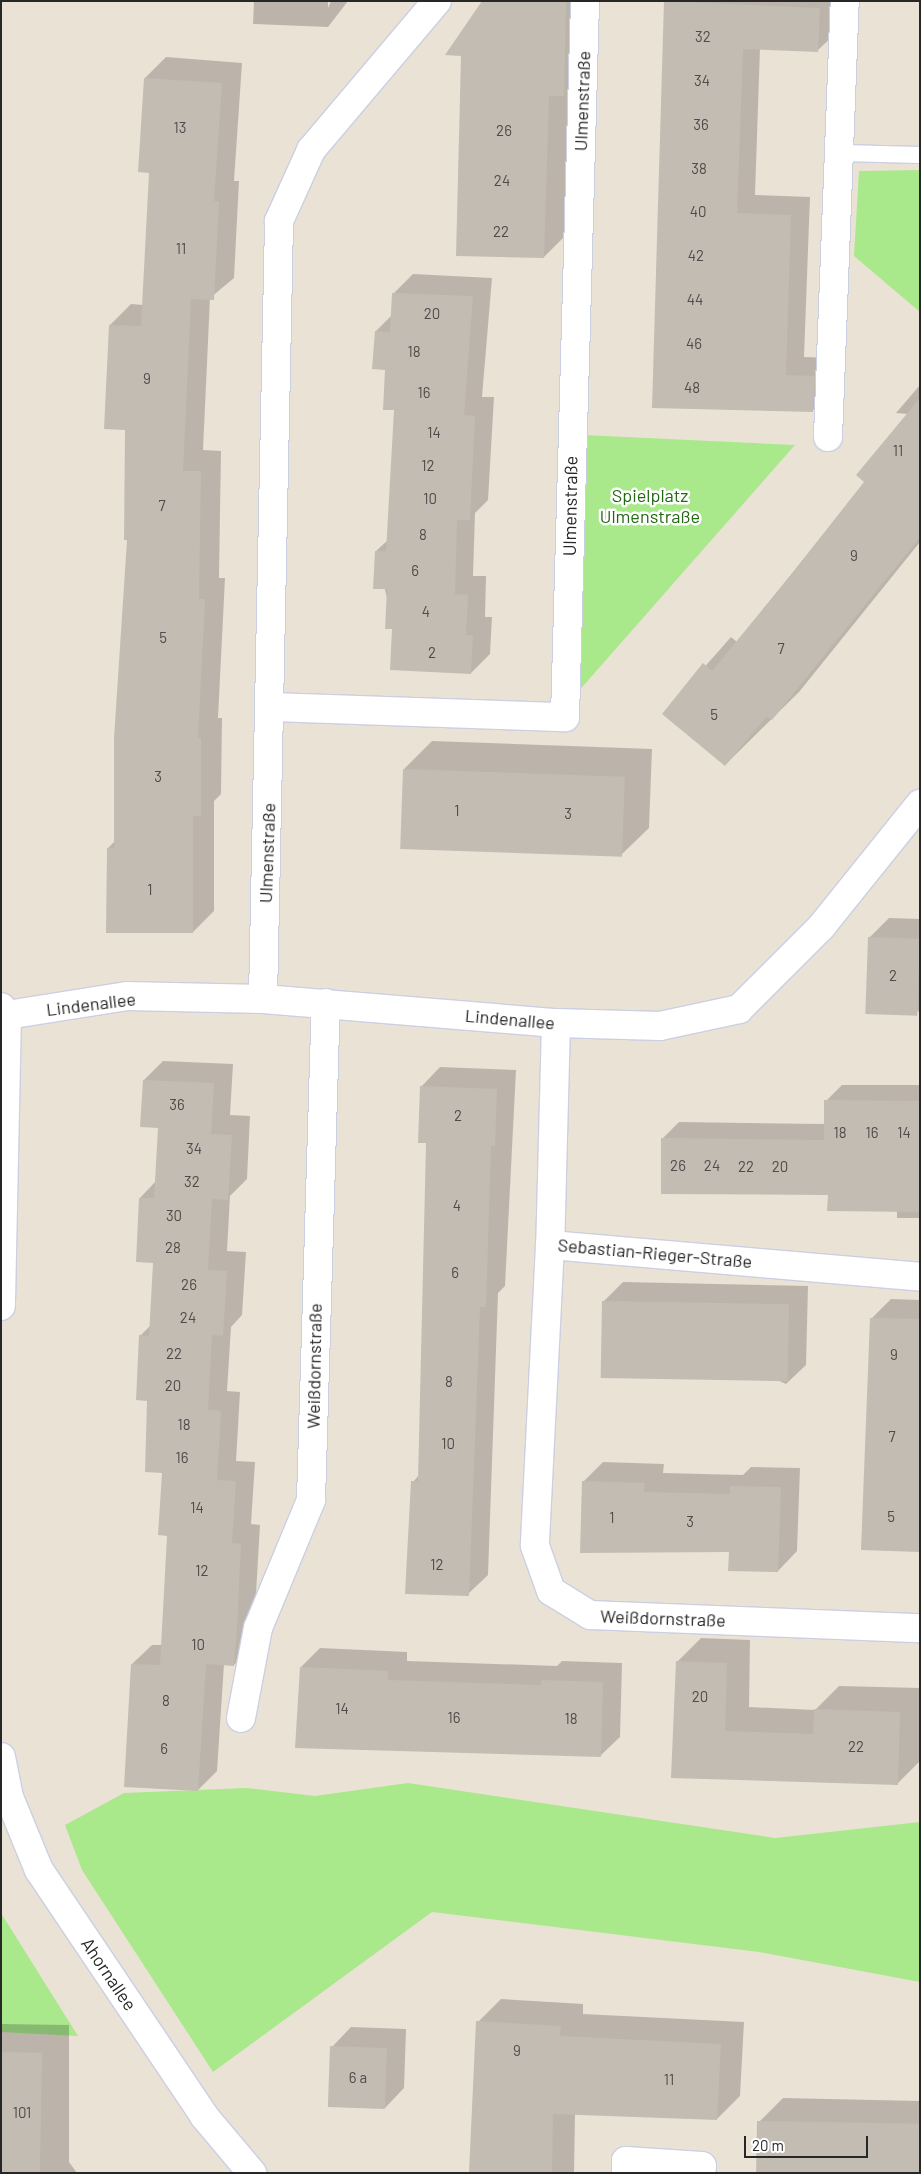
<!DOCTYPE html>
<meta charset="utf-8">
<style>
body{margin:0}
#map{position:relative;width:921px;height:2174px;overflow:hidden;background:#ebe2d6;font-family:Barlow,sans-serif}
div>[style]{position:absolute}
.green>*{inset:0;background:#aae88c}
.shadow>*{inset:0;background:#0003}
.building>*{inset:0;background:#c2bcb3;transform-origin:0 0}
.roads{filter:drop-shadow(1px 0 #cbcfe2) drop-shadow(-1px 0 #cbcfe2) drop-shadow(0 1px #cbcfe2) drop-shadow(0 -1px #cbcfe2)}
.service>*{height:16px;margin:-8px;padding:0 8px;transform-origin:8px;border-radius:8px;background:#fff}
.minor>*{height:28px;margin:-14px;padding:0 14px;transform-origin:14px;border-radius:14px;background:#fff}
span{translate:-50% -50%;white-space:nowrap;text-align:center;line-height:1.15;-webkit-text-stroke:5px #fff;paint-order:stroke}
.number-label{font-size:15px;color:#4e4c4a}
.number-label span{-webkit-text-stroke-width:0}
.street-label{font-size:18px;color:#272727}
.park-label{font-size:18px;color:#236812}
.frame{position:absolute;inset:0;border:2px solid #272727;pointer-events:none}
.scale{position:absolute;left:744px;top:2136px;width:124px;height:22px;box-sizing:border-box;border:2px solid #272727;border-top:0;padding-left:6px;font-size:15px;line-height:18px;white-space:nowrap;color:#272727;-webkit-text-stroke:4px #fff;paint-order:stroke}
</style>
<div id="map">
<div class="green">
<div style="clip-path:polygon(920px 170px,920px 312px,854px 256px,859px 171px)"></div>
<div style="clip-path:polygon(583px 435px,795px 445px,577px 693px)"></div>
<div style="clip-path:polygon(408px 1783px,775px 1838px,920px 1822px,920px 1982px,759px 1952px,432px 1912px,213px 2072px,82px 1870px,65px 1825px,124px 1793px,247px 1788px,315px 1796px)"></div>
<div style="clip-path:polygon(1px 1913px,78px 2036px,1px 2032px)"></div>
</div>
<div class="shadow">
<div style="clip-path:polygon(254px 1px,328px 1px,328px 8px,331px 1px,348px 1px,328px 27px,253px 24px)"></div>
<div style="clip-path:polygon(483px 1px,588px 1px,567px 234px,544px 257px)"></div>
<div style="clip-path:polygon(666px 1px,838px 1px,837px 32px,818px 50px,760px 48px,755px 195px,810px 197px,804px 357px,833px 358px,832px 392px,813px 410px,653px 407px)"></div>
<div style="clip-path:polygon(166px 57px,242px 63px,234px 181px,239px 181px,234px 278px,210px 298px,203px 450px,221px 451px,219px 578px,225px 578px,218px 718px,222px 718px,221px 794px,214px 801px,214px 911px,193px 932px,108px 848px,115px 841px,129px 539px,127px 429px,110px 325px,131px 304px,143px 305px,151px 172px,145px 78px)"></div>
<div style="clip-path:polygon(413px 274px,492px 278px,482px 397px,494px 397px,488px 500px,475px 513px,473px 576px,486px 576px,485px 617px,492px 617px,490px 654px,471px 673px,394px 628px,376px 551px,388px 540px,395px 409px,376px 331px,392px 315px,394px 293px)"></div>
<div style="clip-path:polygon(920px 385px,920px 542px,799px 692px,725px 765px,664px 713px,731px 637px,737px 642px,866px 481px,908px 414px,896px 413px)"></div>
<div style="clip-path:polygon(432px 741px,652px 749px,649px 828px,621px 855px,404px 769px)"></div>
<div style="clip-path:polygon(889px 918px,920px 919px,920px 1014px,869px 938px)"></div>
<div style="clip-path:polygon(163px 1061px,233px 1064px,230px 1115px,250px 1116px,247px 1179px,230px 1196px,227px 1251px,246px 1252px,242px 1315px,231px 1327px,227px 1391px,240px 1392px,236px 1461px,255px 1462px,251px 1524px,260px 1525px,253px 1645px,234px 1665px,224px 1664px,217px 1771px,198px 1790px,132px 1664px,152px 1645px,162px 1645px,168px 1535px,163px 1471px,140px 1336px,151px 1325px,154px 1262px,140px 1198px,156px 1181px,160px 1126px,144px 1080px)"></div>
<div style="clip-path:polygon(440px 1067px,516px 1070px,505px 1286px,498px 1293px,488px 1575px,468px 1594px,413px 1482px,420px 1474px,427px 1142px,421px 1087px)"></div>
<div style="clip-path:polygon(842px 1085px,920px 1085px,920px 1218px,897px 1218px,897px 1210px,829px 1194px,663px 1138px,679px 1122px,825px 1124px,826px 1101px)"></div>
<div style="clip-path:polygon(623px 1282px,808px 1286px,806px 1365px,786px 1384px,603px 1302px)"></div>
<div style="clip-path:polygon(891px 1299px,920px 1300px,920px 1551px,871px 1319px)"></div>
<div style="clip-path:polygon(603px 1462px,664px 1464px,663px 1473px,743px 1475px,751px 1467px,800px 1468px,797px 1551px,778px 1571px,583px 1482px)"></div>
<div style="clip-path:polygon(701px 1638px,750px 1640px,749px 1707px,815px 1710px,839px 1686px,920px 1688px,920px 1761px,897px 1784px,673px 1777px,677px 1662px)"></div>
<div style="clip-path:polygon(320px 1648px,407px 1652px,407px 1661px,557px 1666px,562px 1661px,622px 1663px,620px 1737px,600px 1756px,301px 1667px)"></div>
<div style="clip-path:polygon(501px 1999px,583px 2004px,583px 2014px,744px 2022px,740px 2096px,717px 2119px,575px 2114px,574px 2173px,472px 2173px,478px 2022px)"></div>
<div style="clip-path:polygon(1px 2024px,69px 2025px,69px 2162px,77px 2173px,1px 2173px)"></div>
<div style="clip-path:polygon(351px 2027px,406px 2029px,404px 2088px,385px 2108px,332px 2047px)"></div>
<div style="clip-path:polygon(783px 2098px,920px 2101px,920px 2173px,759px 2122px)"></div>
</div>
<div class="building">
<div style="clip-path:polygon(482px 1px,566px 1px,564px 96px,549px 96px,544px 258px,456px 256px,461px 56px,445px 55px)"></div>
<div style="clip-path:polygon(664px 1px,820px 8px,818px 52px,743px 49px,737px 213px,791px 215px,786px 375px,815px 376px,813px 412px,652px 408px)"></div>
<div style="clip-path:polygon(144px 78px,222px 83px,214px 201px,219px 201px,214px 300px,191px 299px,183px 471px,201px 471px,199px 599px,205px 599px,198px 738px,201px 738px,201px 816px,193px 816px,193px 933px,106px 933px,107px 848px,114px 848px,114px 738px,127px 540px,124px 540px,125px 430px,104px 429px,109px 325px,141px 326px,149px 173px,138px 172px)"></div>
<div style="clip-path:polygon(392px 293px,473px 296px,464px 415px,475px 416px,470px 520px,457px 520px,455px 594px,468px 595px,466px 635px,473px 635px,471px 674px,390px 670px,392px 629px,385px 629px,387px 589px,373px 589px,375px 551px,386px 551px,394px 410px,383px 410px,385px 370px,372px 369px,375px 331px,390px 332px)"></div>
<div style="clip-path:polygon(920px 398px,920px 537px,772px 720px,767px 716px,725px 766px,662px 714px,703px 663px,712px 671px,790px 576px,864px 482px,856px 475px)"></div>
<div style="left:403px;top:769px;width:222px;height:80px;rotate:2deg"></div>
<div style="left:868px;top:937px;width:52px;height:77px;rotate:2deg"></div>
<div style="clip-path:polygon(143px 1080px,214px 1083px,211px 1134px,232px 1135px,228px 1200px,212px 1199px,208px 1270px,227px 1271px,223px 1336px,212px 1335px,208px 1410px,221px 1411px,217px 1480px,236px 1481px,232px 1543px,241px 1544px,237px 1628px,234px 1666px,206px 1664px,198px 1791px,124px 1787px,131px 1664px,160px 1665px,167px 1536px,158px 1535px,162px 1473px,145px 1472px,147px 1401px,136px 1400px,139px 1335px,149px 1336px,153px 1263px,136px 1262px,139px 1198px,154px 1198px,158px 1128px,140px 1127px)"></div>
<div style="clip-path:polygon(420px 1086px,497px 1089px,495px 1146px,491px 1146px,486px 1307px,480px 1307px,469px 1596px,405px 1594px,411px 1481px,418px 1481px,426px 1143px,418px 1143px)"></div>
<div style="clip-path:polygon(824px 1100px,920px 1101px,920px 1212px,827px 1211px,828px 1195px,661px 1194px,661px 1138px,824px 1140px)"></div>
<div style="left:602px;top:1301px;width:187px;height:77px;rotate:1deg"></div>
<div style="clip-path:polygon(870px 1318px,920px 1319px,920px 1552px,861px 1550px)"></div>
<div style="clip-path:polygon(582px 1481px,645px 1483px,644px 1492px,730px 1494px,730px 1486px,781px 1487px,778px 1572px,728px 1571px,729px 1552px,580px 1553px)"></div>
<div style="clip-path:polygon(676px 1661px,727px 1663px,725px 1731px,813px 1734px,814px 1709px,900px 1712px,898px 1785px,671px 1778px)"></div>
<div style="clip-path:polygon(300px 1667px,388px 1671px,388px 1680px,541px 1685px,541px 1680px,603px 1682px,601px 1757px,295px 1748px)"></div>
<div style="clip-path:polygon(476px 2021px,561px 2026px,560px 2036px,721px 2044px,717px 2120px,553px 2114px,552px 2173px,469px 2173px)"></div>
<div style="left:330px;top:2046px;width:57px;height:61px;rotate:2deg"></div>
<div style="left:1px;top:2052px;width:41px;height:121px;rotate:1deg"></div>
<div style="left:757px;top:2121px;width:163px;height:52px;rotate:1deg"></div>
</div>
<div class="roads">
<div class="service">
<div style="left:842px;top:153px;width:78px;rotate:1.5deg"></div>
</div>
<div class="minor">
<div style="left:828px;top:437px;width:436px;rotate:-87.8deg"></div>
<div style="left:272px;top:707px;width:293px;rotate:2deg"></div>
<div style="left:565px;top:717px;width:716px;rotate:-88.4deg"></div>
<div style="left:263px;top:999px;width:778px;rotate:-88.82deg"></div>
<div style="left:279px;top:221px;width:78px;rotate:-65.7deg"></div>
<div style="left:311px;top:150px;width:195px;rotate:-49.8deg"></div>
<div style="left:1px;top:1007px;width:10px;rotate:53deg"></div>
<div style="left:7px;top:1015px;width:291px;rotate:91.2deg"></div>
<div style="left:7px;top:1015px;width:121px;rotate:-9deg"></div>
<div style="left:127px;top:996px;width:136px;rotate:1.3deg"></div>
<div style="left:263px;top:999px;width:294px;rotate:4.7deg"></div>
<div style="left:556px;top:1023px;width:104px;rotate:1.7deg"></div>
<div style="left:660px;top:1026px;width:81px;rotate:-12.1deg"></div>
<div style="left:739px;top:1009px;width:116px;rotate:-45deg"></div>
<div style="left:821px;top:927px;width:158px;rotate:-51.2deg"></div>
<div style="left:556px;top:1023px;width:222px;rotate:91.5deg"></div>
<div style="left:550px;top:1245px;width:371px;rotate:4.9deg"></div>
<div style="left:550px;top:1245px;width:301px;rotate:92.9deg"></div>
<div style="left:535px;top:1546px;width:48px;rotate:70.4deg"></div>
<div style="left:551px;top:1591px;width:46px;rotate:31.6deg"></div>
<div style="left:590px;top:1615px;width:330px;rotate:2.3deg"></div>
<div style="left:241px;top:1718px;width:92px;rotate:-79.3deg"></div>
<div style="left:258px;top:1628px;width:139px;rotate:-67.5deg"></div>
<div style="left:311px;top:1500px;width:497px;rotate:-88.3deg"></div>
<div style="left:1px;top:1757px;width:41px;rotate:78.7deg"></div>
<div style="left:9px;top:1797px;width:79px;rotate:67.7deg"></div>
<div style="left:39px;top:1870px;width:296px;rotate:56.1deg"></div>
<div style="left:204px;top:2116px;width:75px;rotate:49.9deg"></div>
<div style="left:626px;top:2173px;width:12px;rotate:-90deg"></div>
<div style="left:626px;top:2161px;width:76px;rotate:3.8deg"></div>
<div style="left:702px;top:2166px;width:7px;rotate:98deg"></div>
</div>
</div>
<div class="number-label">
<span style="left:703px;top:37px">32</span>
<span style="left:702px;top:81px">34</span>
<span style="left:701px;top:125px">36</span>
<span style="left:180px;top:128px">13</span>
<span style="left:504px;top:131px">26</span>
<span style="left:699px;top:169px">38</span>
<span style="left:502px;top:181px">24</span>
<span style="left:698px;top:212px">40</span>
<span style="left:501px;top:232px">22</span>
<span style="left:181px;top:249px">11</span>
<span style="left:696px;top:256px">42</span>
<span style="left:695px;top:300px">44</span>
<span style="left:432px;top:314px">20</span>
<span style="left:694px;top:344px">46</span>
<span style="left:414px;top:352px">18</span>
<span style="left:147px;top:379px">9</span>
<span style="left:692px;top:388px">48</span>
<span style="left:424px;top:393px">16</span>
<span style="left:434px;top:433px">14</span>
<span style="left:898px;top:451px">11</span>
<span style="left:428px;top:466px">12</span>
<span style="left:430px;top:499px">10</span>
<span style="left:162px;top:506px">7</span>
<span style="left:423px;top:535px">8</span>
<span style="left:854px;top:556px">9</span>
<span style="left:415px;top:571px">6</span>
<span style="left:426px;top:612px">4</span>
<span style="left:163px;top:638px">5</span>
<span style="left:781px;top:649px">7</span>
<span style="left:432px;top:653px">2</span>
<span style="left:714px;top:715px">5</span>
<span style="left:158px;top:777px">3</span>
<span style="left:457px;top:811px">1</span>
<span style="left:568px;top:814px">3</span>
<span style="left:150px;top:890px">1</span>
<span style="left:893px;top:976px">2</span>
<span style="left:177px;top:1105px">36</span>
<span style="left:458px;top:1116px">2</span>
<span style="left:840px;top:1133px">18</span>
<span style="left:872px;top:1133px">16</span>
<span style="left:904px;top:1133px">14</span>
<span style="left:194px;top:1149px">34</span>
<span style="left:678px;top:1166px">26</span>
<span style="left:712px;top:1166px">24</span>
<span style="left:746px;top:1167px">22</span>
<span style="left:780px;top:1167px">20</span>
<span style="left:192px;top:1182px">32</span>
<span style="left:457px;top:1206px">4</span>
<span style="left:174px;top:1216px">30</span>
<span style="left:173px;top:1248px">28</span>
<span style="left:455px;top:1273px">6</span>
<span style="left:189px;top:1285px">26</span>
<span style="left:188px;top:1318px">24</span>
<span style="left:174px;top:1354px">22</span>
<span style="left:894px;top:1355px">9</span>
<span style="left:449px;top:1382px">8</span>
<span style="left:173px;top:1386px">20</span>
<span style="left:184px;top:1425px">18</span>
<span style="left:892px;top:1437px">7</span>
<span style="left:448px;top:1444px">10</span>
<span style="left:182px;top:1458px">16</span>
<span style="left:197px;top:1508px">14</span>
<span style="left:891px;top:1517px">5</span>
<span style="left:612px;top:1518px">1</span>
<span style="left:690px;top:1522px">3</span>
<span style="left:437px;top:1565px">12</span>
<span style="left:202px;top:1571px">12</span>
<span style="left:198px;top:1645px">10</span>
<span style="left:700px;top:1697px">20</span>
<span style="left:166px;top:1701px">8</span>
<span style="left:342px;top:1709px">14</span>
<span style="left:454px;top:1718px">16</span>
<span style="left:571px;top:1719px">18</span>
<span style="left:856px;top:1747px">22</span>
<span style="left:164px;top:1749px">6</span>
<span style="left:517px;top:2051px">9</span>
<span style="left:358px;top:2078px">6 a</span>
<span style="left:669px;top:2080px">11</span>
<span style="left:22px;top:2113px">101</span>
</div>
<div class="street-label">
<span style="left:582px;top:101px;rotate:-88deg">Ulmenstraße</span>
<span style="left:570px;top:506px;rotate:-89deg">Ulmenstraße</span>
<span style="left:267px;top:853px;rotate:-88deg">Ulmenstraße</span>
<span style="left:91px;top:1004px;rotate:-7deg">Lindenallee</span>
<span style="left:510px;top:1019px;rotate:5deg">Lindenallee</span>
<span style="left:655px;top:1253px;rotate:5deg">Sebastian-Rieger-Straße</span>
<span style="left:314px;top:1366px;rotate:-89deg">Weißdornstraße</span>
<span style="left:663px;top:1618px;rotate:2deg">Weißdornstraße</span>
<span style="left:109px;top:1974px;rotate:56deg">Ahornallee</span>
</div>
<div class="park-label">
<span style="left:650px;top:506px">Spielplatz<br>Ulmenstraße</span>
</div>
<div class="frame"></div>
<div class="scale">20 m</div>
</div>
